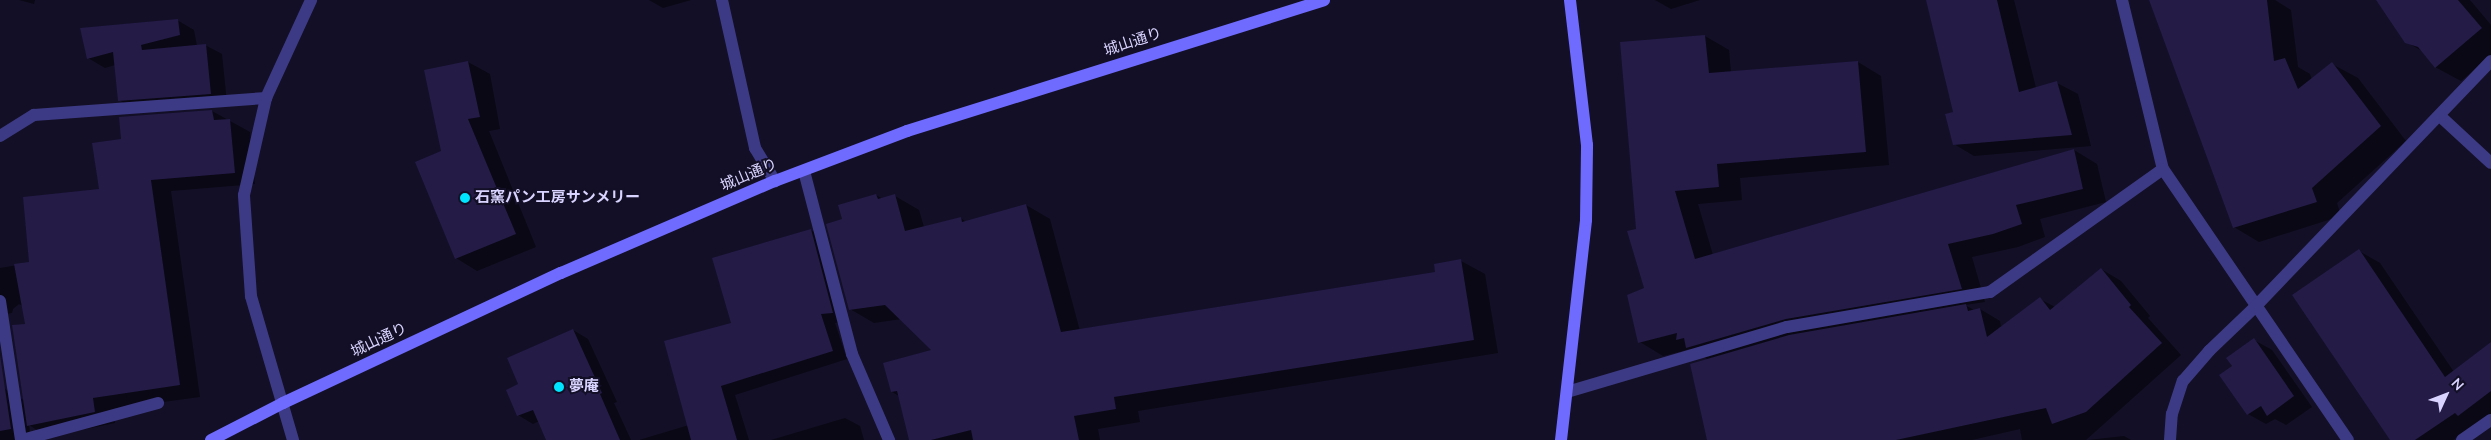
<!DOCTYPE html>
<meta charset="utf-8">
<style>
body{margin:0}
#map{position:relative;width:2491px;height:440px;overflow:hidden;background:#130f26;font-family:"Nunito Sans","Noto Sans JP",sans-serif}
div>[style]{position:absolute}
.shadow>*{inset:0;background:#0007}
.building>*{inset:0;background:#241b47}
.lane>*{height:12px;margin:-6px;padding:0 6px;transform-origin:6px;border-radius:6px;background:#3d3a85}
.street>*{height:12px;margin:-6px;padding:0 6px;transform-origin:6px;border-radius:6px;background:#3d3a85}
.secondary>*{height:12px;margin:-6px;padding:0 6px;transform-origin:6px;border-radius:6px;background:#6f6bff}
.dots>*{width:14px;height:14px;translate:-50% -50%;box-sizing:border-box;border:2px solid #130f26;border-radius:50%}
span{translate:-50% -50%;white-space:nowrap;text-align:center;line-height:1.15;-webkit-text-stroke:4px #130f26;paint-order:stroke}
.street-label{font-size:15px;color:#d9d4ff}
.poi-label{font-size:15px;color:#d9d4ff;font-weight:700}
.left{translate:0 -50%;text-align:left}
.north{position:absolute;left:2421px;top:370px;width:50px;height:50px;-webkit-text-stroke:4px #130f26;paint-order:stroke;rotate:47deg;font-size:14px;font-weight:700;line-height:20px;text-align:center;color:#d9d4ff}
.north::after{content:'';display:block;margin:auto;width:18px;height:22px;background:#d9d4ff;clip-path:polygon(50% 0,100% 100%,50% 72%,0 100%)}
</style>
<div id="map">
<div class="shadow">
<div style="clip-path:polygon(19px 0,35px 0,34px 4px)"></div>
<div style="clip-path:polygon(649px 0,691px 0,663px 8px)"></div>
<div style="clip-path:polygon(1655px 0,1700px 0,1671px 9px)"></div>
<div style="clip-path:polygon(1928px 0,2014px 0,2036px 88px,2057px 83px,2078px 94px,2091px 146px,1974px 156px,1954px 144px,1955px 113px)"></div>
<div style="clip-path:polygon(2150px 0,2275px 0,2291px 10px,2298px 67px,2310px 74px,2312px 80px,2332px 64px,2358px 78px,2406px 141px,2337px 203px,2341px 216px,2259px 242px,2234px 227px)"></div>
<div style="clip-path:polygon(2377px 0,2470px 0,2491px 25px,2491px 56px,2461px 81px,2435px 67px,2424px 52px,2406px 42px)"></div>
<div style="clip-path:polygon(177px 20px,194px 30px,197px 46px,205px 45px,222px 54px,227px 103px,135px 110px,119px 100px,115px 65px,105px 68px,88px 58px)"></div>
<div style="clip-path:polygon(1705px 36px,1729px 50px,1731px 72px,1858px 62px,1881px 76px,1889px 165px,1740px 178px,1742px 200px,1698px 204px,1713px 255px,2074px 150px,2097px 164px,2106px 202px,2040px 219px,2045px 237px,2018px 247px,1972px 257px,1985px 302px,1965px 305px,1974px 310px,1980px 309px,2000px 321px,2001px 328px,2040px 299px,2055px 307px,2101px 269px,2121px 281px,2150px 316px,2148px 318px,2181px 355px,2086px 440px,2022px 440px,2020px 429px,1972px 440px,1708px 440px,1709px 360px,1690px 349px,1663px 356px,1640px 342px,1645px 289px,1638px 229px)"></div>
<div style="clip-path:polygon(468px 62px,490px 74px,500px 129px,489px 131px,536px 247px,477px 271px,456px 258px,442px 152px,425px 71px)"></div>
<div style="clip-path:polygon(212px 111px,250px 132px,255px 184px,171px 191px,200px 397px,112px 409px,115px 423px,48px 437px,29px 425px,31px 440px,0 440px,0 390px,5px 389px,25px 401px,28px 309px,19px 304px,13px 309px,12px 313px,0 315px,0 268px,30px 263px,100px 190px,123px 140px)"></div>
<div style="clip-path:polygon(876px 195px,883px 199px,895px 196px,919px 210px,924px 227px,961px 218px,966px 222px,1026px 205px,1050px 219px,1080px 331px,1437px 274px,1461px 261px,1485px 274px,1498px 353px,1138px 411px,1140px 422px,1098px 429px,1100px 440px,910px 440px,899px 396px,892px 392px,934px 350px,902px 319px,874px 323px,850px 309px,843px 220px)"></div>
<div style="clip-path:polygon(811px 230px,826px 239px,847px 321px,835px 323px,847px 359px,735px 395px,749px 440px,639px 440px,689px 425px,733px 324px)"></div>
<div style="clip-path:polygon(2359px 251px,2380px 263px,2454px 372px,2491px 344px,2491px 414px,2453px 440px,2392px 440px)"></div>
<div style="clip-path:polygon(573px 330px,588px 339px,617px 402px,614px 403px,631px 440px,547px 440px,539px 421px,533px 424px,518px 415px,520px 385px)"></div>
<div style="clip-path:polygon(2254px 340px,2272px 350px,2312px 407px,2286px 425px,2275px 419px,2266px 424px,2248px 414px,2234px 366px)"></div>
<div style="clip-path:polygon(845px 418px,860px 426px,864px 440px,771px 440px)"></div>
<div style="clip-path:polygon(2124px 436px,2131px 440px,2088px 440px)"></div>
</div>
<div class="building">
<div style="clip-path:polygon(1926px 0,1997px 0,2019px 92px,2057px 81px,2072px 135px,1953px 145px,1945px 114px,1953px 112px)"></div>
<div style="clip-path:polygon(2149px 0,2267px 0,2274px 61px,2285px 58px,2298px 89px,2332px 62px,2381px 126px,2312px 188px,2317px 202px,2233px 228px)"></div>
<div style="clip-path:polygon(2376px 0,2458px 0,2482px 28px,2435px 68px,2418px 47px,2405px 43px)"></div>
<div style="clip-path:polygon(178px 19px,180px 35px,141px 45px,142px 50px,206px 44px,211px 94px,118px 101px,113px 52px,87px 59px,80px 28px)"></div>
<div style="clip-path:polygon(1705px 35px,1709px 73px,1858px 61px,1866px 152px,1717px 164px,1719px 187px,1675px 191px,1695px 259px,2074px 149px,2083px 189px,2016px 205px,2022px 224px,1993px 234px,1948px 244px,1962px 289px,1786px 319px,1686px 348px,1684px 338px,1676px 340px,1677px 333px,1638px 343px,1627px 295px,1644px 288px,1627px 231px,1636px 229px,1620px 42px)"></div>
<div style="clip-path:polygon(468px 61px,480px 117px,468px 119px,516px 234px,455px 259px,415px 162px,441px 151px,424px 70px)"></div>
<div style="clip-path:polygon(212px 110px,214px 120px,230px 119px,235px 173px,151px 180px,180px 385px,93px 398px,95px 412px,27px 426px,12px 325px,25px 324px,14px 264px,29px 262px,23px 197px,99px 189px,92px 143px,121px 139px,119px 117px)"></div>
<div style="clip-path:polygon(876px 194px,878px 199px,895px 194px,905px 231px,961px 217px,962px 222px,1026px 204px,1061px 332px,1435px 272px,1434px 264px,1461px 259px,1474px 340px,1114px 397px,1116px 409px,1074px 416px,1079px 440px,973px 440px,971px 430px,931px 440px,909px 440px,897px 391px,891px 392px,883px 363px,931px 350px,885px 305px,849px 310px,826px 224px,842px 219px,838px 205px)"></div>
<div style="clip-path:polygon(811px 229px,833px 313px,821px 314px,833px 351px,721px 386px,737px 440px,691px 440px,664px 341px,731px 323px,712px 258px)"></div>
<div style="clip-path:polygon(2359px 249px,2445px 377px,2491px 342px,2491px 391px,2458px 416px,2455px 413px,2415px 440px,2390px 440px,2292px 295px)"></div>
<div style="clip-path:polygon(2101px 268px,2131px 305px,2129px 307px,2162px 343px,2086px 412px,2052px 424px,2046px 408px,1896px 440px,1707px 440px,1690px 364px,1789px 335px,1966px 304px,1968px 311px,1980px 308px,1987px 337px,2040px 297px,2050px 310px)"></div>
<div style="clip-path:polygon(573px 329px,602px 393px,600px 394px,620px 440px,546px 440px,533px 410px,517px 416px,506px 390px,518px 384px,507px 358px)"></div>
<div style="clip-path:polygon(2254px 338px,2294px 396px,2267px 416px,2261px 406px,2247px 415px,2219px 375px,2232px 366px,2226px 358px)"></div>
<div style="clip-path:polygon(0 355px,11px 429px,0 431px)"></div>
</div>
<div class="lane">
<div style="left:804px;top:171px;width:189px;rotate:75.3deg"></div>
<div style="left:852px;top:354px;width:94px;rotate:66.7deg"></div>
<div style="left:0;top:301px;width:141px;rotate:81.4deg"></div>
<div style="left:22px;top:440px;width:141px;rotate:-15.2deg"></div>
<div style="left:2462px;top:440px;width:35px;rotate:-35deg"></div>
</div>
<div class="street">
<div style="left:722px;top:0;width:152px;rotate:77.4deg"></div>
<div style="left:755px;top:148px;width:39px;rotate:59deg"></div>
<div style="left:2122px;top:0;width:174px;rotate:76.4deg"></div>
<div style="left:2163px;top:169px;width:328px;rotate:55.7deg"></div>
<div style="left:2440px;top:116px;width:69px;rotate:42.7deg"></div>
<div style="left:0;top:136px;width:40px;rotate:-32deg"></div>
<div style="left:34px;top:115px;width:233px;rotate:-4.2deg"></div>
<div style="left:1567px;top:392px;width:229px;rotate:-16.5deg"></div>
<div style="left:1787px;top:327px;width:206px;rotate:-9.8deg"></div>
<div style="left:1990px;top:292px;width:212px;rotate:-35.4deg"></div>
<div style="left:293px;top:440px;width:150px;rotate:-106.3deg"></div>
<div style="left:251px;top:296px;width:101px;rotate:-94deg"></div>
<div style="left:244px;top:195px;width:99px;rotate:-77.2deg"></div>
<div style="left:266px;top:98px;width:108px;rotate:-65.3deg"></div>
<div style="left:2170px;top:440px;width:26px;rotate:-86deg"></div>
<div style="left:2172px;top:414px;width:35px;rotate:-72deg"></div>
<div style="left:2183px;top:381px;width:40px;rotate:-49deg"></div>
<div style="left:2209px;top:351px;width:64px;rotate:-43.7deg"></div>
<div style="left:2255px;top:307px;width:341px;rotate:-46.2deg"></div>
</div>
<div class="secondary">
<div style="left:211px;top:440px;width:81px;rotate:-27.2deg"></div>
<div style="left:283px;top:403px;width:307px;rotate:-25.1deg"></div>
<div style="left:561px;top:273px;width:233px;rotate:-23.3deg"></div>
<div style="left:775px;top:181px;width:141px;rotate:-20.7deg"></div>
<div style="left:907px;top:131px;width:437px;rotate:-17.4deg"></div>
<div style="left:1561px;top:440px;width:221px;rotate:-83.5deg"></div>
<div style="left:1586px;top:220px;width:75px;rotate:-89.2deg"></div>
<div style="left:1587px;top:145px;width:146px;rotate:-96.7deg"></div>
</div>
<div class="dots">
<div style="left:465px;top:198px;background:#00e5ff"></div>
<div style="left:559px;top:387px;background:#00e5ff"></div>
</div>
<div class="street-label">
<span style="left:1133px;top:42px;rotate:-18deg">城山通り</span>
<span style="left:749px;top:175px;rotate:-23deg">城山通り</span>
<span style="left:379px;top:340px;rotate:-25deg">城山通り</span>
</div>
<div class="poi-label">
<span class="left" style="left:475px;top:198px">石窯パン工房サンメリー</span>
<span class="left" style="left:569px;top:387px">夢庵</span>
</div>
<div class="north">N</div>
</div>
